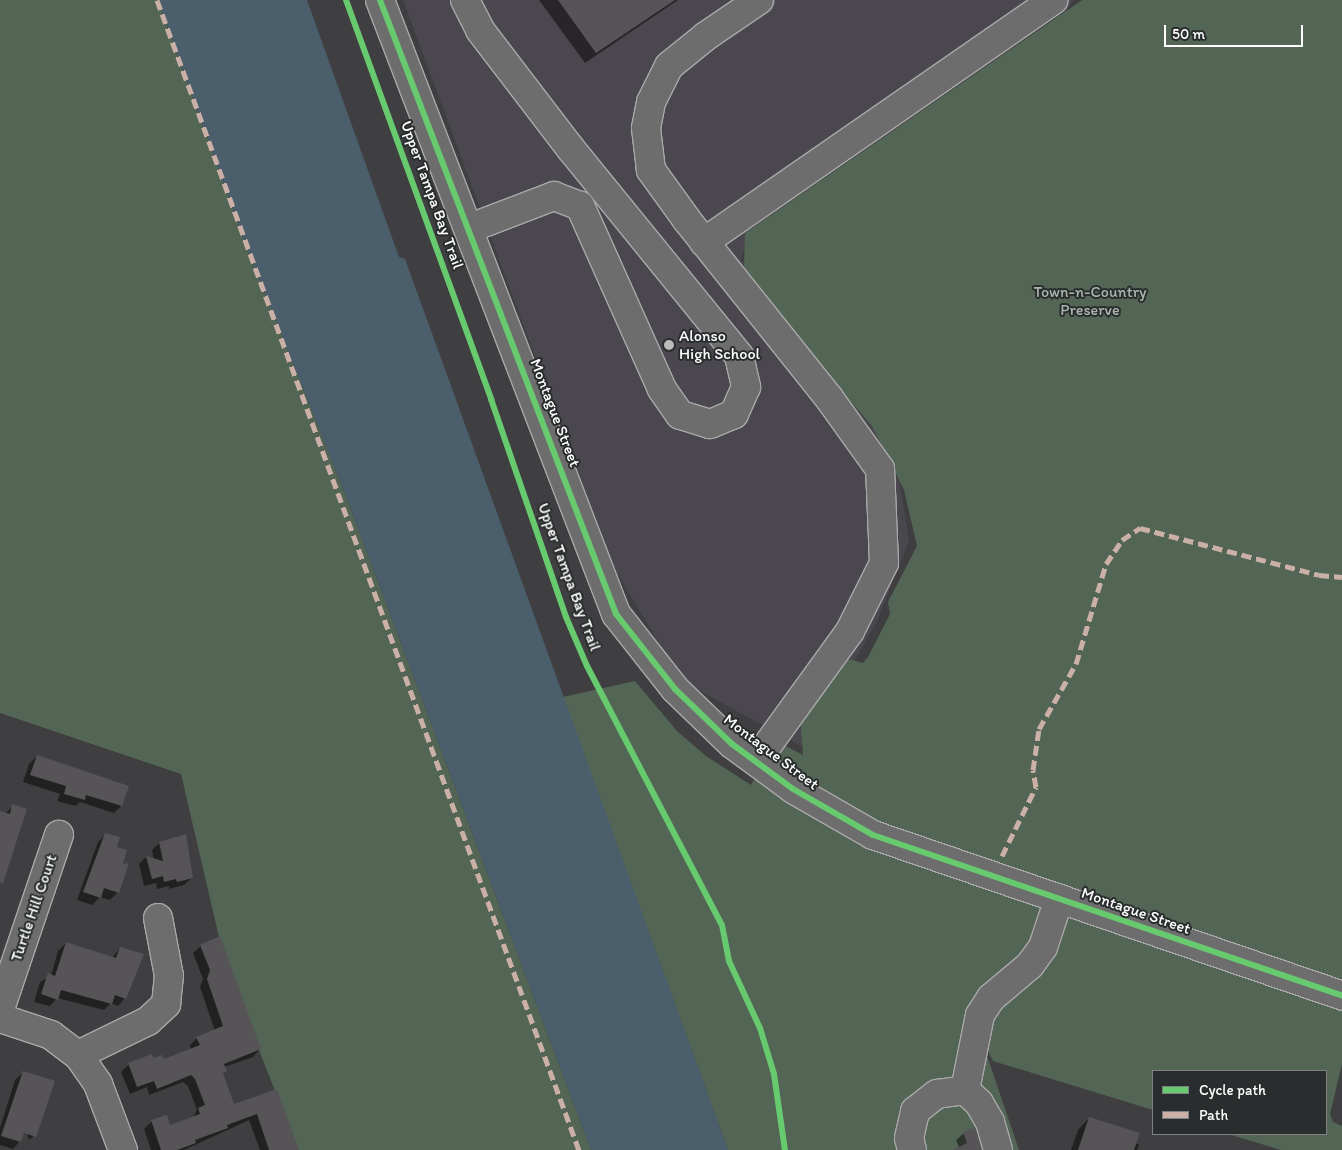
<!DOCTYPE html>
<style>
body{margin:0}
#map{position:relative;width:1342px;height:1150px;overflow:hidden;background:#3f3e41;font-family:Itim,sans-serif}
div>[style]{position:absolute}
.built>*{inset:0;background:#4a474e}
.green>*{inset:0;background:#536655}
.water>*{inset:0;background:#4b5e6b}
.shadow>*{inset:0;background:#0007}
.building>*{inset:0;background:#575458}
.roads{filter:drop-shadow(1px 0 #a9a8aa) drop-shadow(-1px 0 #a9a8aa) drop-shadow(0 1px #a9a8aa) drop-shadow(0 -1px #a9a8aa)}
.minor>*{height:28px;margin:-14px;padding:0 14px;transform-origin:14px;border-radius:14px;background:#6d6d6e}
.quiet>*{height:5px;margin-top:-2.5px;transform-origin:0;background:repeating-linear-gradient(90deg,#cab0a6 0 10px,transparent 0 15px)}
.cycleway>*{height:6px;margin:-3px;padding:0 3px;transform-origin:3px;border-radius:3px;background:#67ca6e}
.dots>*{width:14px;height:14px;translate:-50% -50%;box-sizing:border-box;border:2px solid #2a2d2e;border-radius:50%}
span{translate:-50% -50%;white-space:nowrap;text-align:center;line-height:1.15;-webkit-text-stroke:4px #2a2d2e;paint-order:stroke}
.street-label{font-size:16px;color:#fff}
.park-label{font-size:16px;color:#aab6ac}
.poi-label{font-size:16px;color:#fff}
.left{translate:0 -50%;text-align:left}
.legend{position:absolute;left:1152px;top:1070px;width:175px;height:65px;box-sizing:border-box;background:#2a2d2e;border:1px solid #7f8182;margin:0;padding:6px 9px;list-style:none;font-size:15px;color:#fff}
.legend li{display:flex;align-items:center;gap:10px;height:25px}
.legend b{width:25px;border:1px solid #7f8182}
.scale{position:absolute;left:1164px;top:25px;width:139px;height:22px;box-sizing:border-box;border:2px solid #fff;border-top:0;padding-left:6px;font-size:15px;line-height:18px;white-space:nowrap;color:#fff;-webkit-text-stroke:4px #2a2d2e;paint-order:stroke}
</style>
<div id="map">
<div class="built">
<div style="clip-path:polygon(403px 0,1075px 0,752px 224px,741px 259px,875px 431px,900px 484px,909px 541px,878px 619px,806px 749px,682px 681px,613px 567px)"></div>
</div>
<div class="green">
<div style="clip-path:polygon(0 0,158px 0,248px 251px,343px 488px,591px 1150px,298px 1150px,225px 963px,181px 774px,0 713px)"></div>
<div style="clip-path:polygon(1082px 0,1342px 0,1342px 986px,878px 827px,765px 756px,774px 740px,803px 755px,800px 714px,841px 657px,863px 663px,868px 657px,890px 614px,888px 602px,917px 546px,904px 490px,872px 426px,811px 356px,744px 267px,745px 233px)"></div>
<div style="clip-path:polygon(635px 681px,677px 731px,706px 756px,751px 785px,757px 774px,788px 797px,1342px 1006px,1342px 1064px,1330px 1114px,1333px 1122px,1342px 1126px,1342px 1150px,1281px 1150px,1228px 1134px,1326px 1134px,1326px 1071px,1153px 1071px,1153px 1110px,993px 1061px,979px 1032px,1019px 1150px,728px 1150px,563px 697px)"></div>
</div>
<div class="water">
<div style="clip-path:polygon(158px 0,307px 0,399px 257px,405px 259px,728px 1150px,591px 1150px,343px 488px,248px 251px)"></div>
</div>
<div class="shadow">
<div style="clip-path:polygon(539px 0,678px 0,585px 63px)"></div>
<div style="clip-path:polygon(37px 756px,121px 806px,114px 813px,80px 802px,76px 806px,57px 801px,60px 794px,23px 782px,29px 764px)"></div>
<div style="clip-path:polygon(13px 806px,0 875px,0 812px,5px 814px)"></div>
<div style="clip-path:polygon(106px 834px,115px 848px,121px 866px,118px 892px,110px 900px,100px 897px,92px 905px,77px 900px,98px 842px)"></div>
<div style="clip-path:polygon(159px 843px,192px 878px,184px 885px,169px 889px,169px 886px,157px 889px,156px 883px,144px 886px,139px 864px,146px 857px,154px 860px,152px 850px)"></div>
<div style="clip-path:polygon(66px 943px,112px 958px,120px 948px,125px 998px,118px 1006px,111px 1003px,104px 1010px,57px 998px,50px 1006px,34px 1002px,40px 982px,51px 976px,58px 951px)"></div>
<div style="clip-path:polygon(201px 946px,260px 1049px,253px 1057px,224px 1067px,222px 1075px,234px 1106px,276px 1090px,298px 1150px,260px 1150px,249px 1120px,184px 1150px,151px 1150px,144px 1129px,152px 1121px,169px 1126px,192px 1119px,197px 1110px,188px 1086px,183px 1082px,149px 1095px,147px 1087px,130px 1094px,121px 1072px,129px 1064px,163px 1060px,191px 1050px,190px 1045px,197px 1038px,215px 1031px,200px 987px,203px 979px,193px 953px)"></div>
<div style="clip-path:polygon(23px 1073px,36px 1134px,29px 1140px,25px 1127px,20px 1141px,13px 1149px,0 1145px,0 1128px,15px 1080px)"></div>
<div style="clip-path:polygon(1089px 1118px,1139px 1145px,1137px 1150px,1071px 1150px,1078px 1130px)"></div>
<div style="clip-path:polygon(964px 1133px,981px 1150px,956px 1150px,959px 1147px,956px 1140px)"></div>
</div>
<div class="building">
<div style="clip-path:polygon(558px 0,675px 0,596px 53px)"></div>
<div style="clip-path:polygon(37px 755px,129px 786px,122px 806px,86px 795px,85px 800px,64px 794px,66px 786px,30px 775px)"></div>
<div style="clip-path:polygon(12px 804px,27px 809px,3px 883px,0 882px,0 811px,10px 814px)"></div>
<div style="clip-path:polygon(105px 833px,120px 837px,117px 847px,127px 850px,123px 864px,129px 863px,119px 893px,104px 888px,101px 898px,83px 892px)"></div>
<div style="clip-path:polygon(186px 834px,193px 878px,177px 882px,176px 879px,164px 882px,163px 876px,152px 879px,146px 856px,163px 861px,159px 842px)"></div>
<div style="clip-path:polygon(220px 936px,261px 1049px,224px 1064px,227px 1071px,223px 1073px,234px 1104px,277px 1089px,299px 1150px,269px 1150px,257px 1114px,227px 1125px,228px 1128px,195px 1140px,196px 1143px,177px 1150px,161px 1150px,151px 1120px,167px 1115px,170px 1125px,200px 1114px,198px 1108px,205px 1105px,195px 1079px,191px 1075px,157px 1089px,154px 1081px,137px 1087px,128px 1063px,152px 1054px,154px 1058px,162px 1055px,164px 1059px,200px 1045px,196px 1037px,223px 1026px,207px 979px,210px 970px,200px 945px)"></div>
<div style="clip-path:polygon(66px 942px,116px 958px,120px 947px,144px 954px,126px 999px,115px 995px,112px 1004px,61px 990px,58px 1000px,41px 994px,48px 973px,55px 976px)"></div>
<div style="clip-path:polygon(23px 1071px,55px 1081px,36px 1137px,24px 1133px,21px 1142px,1px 1136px)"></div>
<div style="clip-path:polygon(1089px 1117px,1140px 1133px,1134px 1150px,1078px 1150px)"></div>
<div style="clip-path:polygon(975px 1127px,982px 1150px,953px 1150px,967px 1143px,963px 1132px)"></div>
</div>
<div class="roads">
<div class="minor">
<div style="left:380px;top:0;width:658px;rotate:68.97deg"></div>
<div style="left:616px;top:614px;width:95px;rotate:51.8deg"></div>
<div style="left:675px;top:689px;width:79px;rotate:44deg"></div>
<div style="left:732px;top:744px;width:76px;rotate:36.4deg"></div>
<div style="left:793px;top:789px;width:92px;rotate:29.9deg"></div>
<div style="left:873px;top:835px;width:496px;rotate:18.9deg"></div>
<div style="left:465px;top:0;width:34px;rotate:63deg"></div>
<div style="left:480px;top:30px;width:150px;rotate:52.6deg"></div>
<div style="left:571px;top:149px;width:267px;rotate:50.9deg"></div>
<div style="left:739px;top:356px;width:32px;rotate:77deg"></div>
<div style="left:746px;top:387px;width:30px;rotate:114deg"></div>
<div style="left:734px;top:414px;width:26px;rotate:157deg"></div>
<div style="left:710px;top:424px;width:31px;rotate:-163deg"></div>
<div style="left:680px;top:415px;width:32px;rotate:-125deg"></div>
<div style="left:662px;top:389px;width:201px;rotate:-114.1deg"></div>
<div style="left:580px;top:206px;width:28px;rotate:-159deg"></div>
<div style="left:554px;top:196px;width:90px;rotate:159.1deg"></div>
<div style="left:704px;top:242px;width:425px;rotate:-34.7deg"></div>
<div style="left:756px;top:761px;width:160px;rotate:-54.1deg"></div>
<div style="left:850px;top:631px;width:76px;rotate:-63.4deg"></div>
<div style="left:884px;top:563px;width:94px;rotate:-92.4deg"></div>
<div style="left:880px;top:469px;width:87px;rotate:-125.7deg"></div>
<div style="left:829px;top:398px;width:228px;rotate:-128.6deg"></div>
<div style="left:687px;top:220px;width:62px;rotate:-125.8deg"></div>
<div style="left:651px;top:170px;width:42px;rotate:-96.8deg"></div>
<div style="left:646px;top:128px;width:26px;rotate:-79deg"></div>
<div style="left:651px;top:102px;width:40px;rotate:-63.4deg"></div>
<div style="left:669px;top:66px;width:48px;rotate:-39deg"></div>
<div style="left:706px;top:36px;width:64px;rotate:-34.2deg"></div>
<div style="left:0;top:1009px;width:184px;rotate:-71.3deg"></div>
<div style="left:0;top:1018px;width:54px;rotate:18.4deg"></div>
<div style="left:51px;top:1035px;width:34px;rotate:37deg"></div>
<div style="left:78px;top:1055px;width:35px;rotate:55deg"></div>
<div style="left:98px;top:1084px;width:71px;rotate:69.3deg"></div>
<div style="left:78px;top:1055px;width:78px;rotate:-25.9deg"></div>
<div style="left:148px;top:1021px;width:25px;rotate:-43deg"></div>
<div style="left:166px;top:1004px;width:28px;rotate:-84deg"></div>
<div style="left:169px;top:976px;width:59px;rotate:-100.7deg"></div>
<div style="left:965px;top:1090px;width:76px;rotate:-78.7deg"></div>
<div style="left:980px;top:1015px;width:20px;rotate:-57deg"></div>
<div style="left:991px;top:998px;width:51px;rotate:-40.2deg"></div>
<div style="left:1030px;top:965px;width:22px;rotate:-54deg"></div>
<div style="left:1043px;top:947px;width:51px;rotate:-71.6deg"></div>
<div style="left:912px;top:1150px;width:12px;rotate:-104deg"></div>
<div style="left:909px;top:1138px;width:28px;rotate:-77deg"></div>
<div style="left:915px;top:1111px;width:28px;rotate:-38deg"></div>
<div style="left:937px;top:1094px;width:28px;rotate:-8deg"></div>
<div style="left:965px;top:1090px;width:19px;rotate:43deg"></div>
<div style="left:979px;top:1103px;width:22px;rotate:60deg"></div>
<div style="left:990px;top:1122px;width:29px;rotate:74deg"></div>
</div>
</div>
<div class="quiet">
<div style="left:157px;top:0;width:1225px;rotate:69.85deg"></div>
<div style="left:1002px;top:856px;width:77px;rotate:-63.8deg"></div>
<div style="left:1036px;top:787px;width:17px;rotate:-100deg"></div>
<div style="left:1033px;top:770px;width:41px;rotate:-81.7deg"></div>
<div style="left:1039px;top:729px;width:75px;rotate:-60.4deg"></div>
<div style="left:1076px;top:664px;width:104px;rotate:-73.3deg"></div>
<div style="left:1106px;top:564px;width:29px;rotate:-56deg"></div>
<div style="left:1122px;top:540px;width:22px;rotate:-34deg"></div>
<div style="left:1140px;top:528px;width:185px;rotate:14.7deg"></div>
<div style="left:1319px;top:575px;width:23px;rotate:5deg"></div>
</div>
<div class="cycleway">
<div style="left:346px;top:0;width:425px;rotate:70deg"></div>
<div style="left:491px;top:399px;width:231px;rotate:71deg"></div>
<div style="left:566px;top:617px;width:53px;rotate:66.8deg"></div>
<div style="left:587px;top:666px;width:292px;rotate:62.5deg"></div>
<div style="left:722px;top:925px;width:37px;rotate:79deg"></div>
<div style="left:729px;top:961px;width:74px;rotate:65.2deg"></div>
<div style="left:760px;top:1028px;width:48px;rotate:73.1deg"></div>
<div style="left:774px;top:1074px;width:77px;rotate:81.8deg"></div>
<div style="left:380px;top:0;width:658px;rotate:68.97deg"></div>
<div style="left:616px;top:614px;width:95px;rotate:51.8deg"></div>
<div style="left:675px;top:689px;width:79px;rotate:44deg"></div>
<div style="left:732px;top:744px;width:76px;rotate:36.4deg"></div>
<div style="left:793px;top:789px;width:92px;rotate:29.9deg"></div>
<div style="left:873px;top:835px;width:496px;rotate:18.9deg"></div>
</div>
<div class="dots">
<div style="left:669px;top:345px;background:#bcbbbc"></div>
</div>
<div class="street-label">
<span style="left:432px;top:195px;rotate:70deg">Upper Tampa Bay Trail</span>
<span style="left:555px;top:413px;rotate:69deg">Montague Street</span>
<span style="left:569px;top:577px;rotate:70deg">Upper Tampa Bay Trail</span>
<span style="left:771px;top:752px;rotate:37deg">Montague Street</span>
<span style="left:34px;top:908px;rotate:-71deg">Turtle Hill Court</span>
<span style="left:1136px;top:911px;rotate:19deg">Montague Street</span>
</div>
<div class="park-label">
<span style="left:1090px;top:301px">Town-n-Country<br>Preserve</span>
</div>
<div class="poi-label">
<span class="left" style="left:679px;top:345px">Alonso<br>High School</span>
</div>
<ul class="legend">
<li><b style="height:6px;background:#67ca6e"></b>Cycle path</li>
<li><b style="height:6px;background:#cab0a6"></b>Path</li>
</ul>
<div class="scale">50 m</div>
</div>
